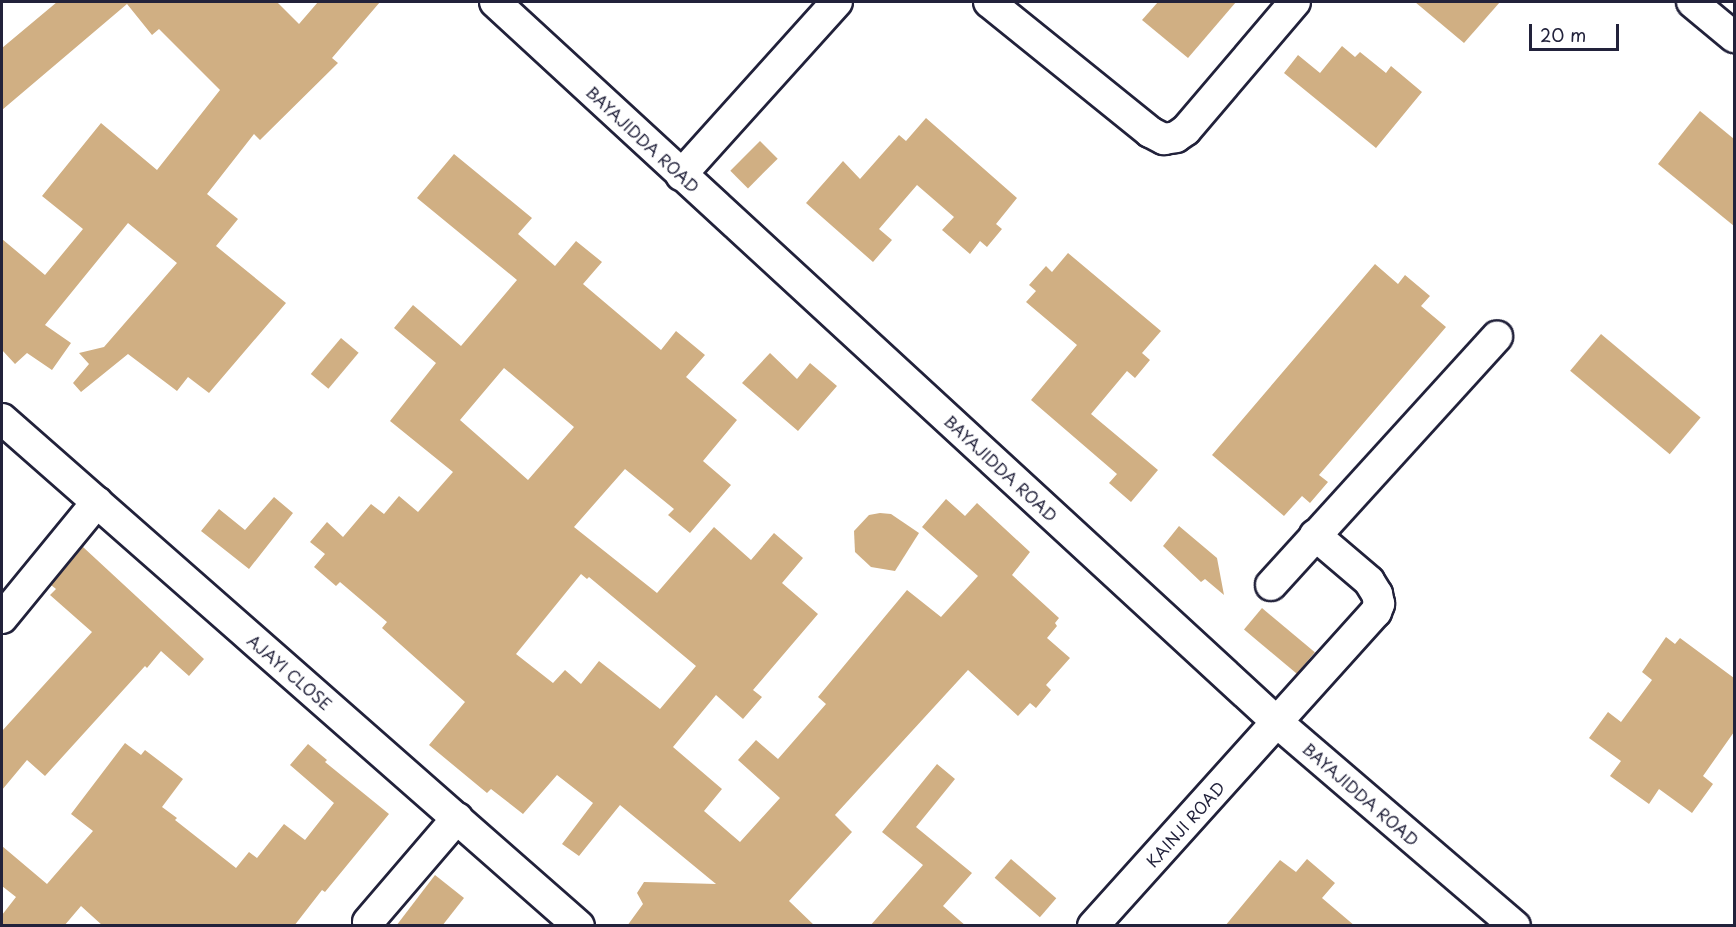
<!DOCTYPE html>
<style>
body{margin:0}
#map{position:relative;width:1736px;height:927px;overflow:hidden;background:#fff;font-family:"Playpen Sans",sans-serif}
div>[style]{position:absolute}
.building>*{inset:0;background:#d0af83;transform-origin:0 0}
.roads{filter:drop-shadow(2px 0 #22223b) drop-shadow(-2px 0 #22223b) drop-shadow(0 2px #22223b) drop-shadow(0 -2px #22223b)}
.minor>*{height:30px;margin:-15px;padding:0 15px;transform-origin:15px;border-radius:15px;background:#fff}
span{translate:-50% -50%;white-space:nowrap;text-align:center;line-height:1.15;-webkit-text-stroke:6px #fff;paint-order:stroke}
.street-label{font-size:16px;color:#22223b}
.frame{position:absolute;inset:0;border:3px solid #22223b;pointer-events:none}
.scale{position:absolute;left:1529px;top:24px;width:90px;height:27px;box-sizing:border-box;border:3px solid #22223b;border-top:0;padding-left:8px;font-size:18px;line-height:21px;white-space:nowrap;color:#22223b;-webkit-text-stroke:4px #fff;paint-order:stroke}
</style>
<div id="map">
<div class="building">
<div style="clip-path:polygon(57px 2px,277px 2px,299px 24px,318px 2px,380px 2px,332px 58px,338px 63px,260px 140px,254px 134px,207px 194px,238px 219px,216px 246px,286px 303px,209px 393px,188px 377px,177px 391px,128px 354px,81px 392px,73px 383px,89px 364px,79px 353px,104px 347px,177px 263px,128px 223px,45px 325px,71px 343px,52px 370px,27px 353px,15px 364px,2px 350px,2px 239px,45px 275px,83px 229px,42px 196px,101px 123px,157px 170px,220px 90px,159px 29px,152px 35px,127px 4px,2px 110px,2px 48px)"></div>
<div style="clip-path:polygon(1158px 2px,1236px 2px,1188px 58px,1142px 20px)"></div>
<div style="clip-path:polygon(1415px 2px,1500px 2px,1464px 43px)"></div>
<div style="clip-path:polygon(1342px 46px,1355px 57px,1360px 52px,1386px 73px,1391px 66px,1422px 92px,1376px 148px,1284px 73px,1298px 55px,1320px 73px)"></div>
<div style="clip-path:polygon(1700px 111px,1734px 139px,1734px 226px,1658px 164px)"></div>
<div style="clip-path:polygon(926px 118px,1017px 198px,996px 224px,1002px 229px,987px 247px,980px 241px,970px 254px,942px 230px,954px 217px,917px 185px,879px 229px,892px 240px,873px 262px,806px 203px,843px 161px,860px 179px,899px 135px,906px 141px)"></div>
<div style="left:760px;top:141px;width:25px;height:42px;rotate:45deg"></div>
<div style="clip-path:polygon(evenodd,454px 154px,532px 218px,518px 234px,555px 266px,576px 241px,602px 262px,583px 284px,661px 350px,676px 331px,705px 355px,686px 377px,737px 420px,703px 461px,731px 485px,690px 533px,668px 515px,674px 509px,625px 469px,574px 527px,657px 593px,714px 527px,751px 560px,774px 533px,803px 558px,782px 583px,818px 614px,753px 690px,762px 697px,743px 719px,716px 695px,673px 747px,722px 789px,704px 811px,740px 842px,780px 798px,738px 760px,756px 740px,778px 759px,826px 704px,818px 697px,907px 590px,941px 617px,978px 576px,922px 527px,946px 499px,965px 516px,977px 503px,1030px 552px,1012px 575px,1059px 618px,1055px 623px,1057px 626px,1047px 638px,1070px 658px,1046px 685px,1051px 690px,1036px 708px,1030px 703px,1018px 716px,968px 670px,835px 815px,852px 832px,789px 901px,815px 926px,627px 926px,643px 904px,637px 893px,644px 882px,716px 884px,620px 805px,579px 856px,562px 844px,593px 803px,557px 775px,523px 814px,491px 789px,487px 793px,429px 745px,465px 702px,382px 628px,387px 622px,340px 582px,336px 586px,314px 567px,325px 554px,310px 542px,327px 522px,343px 537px,371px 504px,384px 514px,399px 496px,418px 512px,453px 472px,390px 421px,436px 363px,394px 328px,413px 305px,461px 346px,517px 280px,417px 198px,454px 154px,504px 368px,574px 427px,528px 480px,460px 420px,504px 368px,454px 154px,581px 574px,587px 579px,589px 577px,696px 666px,660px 709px,599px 661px,581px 684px,565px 670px,553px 683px,516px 654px,581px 574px)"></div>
<div style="clip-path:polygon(1068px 253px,1161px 331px,1142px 353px,1150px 360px,1135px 378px,1127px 371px,1091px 414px,1158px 470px,1131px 502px,1109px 483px,1117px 474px,1031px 400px,1077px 345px,1026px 302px,1036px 291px,1029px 285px,1046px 266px,1052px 272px)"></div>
<div style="clip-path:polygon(1375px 264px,1398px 284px,1405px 275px,1430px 296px,1421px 306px,1446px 327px,1319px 475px,1328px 482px,1310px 503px,1302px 496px,1284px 516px,1212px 455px)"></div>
<div style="left:1601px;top:334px;width:130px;height:48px;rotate:40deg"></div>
<div style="left:341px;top:338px;width:23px;height:47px;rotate:40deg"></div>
<div style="clip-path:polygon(770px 353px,797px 379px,810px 363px,837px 386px,798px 431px,742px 383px)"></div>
<div style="clip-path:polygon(274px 497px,293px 513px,249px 569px,201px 531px,219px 509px,245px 530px)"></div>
<div style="clip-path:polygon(880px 513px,891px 514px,919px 533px,895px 571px,871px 567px,855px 552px,854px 531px,869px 515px)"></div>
<div style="clip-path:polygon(1179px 526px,1217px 558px,1224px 595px,1205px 579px,1201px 582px,1163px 546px)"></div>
<div style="clip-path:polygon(83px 547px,204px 659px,189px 676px,161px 651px,147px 668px,145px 666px,45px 776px,27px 760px,2px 790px,2px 731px,92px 632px,50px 595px,56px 589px,51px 585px)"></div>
<div style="left:1262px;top:608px;width:69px;height:28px;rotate:40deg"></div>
<div style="clip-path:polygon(1666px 637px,1675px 644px,1680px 638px,1734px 678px,1734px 732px,1703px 776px,1713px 784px,1692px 813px,1659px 789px,1649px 804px,1610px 776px,1621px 761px,1589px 738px,1608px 712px,1621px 722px,1652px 680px,1642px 672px)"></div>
<div style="clip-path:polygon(125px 743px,141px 755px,145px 750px,183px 779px,162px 807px,177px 818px,175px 820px,236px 868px,249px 852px,257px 858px,284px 824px,305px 840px,334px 803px,290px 765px,308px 744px,327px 760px,325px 762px,389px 814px,325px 892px,322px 890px,294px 926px,103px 926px,81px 906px,64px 926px,2px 926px,2px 915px,16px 897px,2px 886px,2px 846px,47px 884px,93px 831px,71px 814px)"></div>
<div style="clip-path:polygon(937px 764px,955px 779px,916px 827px,972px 873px,943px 906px,966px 926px,870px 926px,923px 865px,882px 832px)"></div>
<div style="left:1011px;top:859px;width:60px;height:25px;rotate:41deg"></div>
<div style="clip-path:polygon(1307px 859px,1335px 883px,1322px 898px,1355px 926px,1225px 926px,1280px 860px,1296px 872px)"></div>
<div style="clip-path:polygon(435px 875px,464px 898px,442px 926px,396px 926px)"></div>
</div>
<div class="roads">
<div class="minor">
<div style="left:495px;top:2px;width:1064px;rotate:42.64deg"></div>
<div style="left:1278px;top:723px;width:312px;rotate:40.6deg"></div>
<div style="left:989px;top:2px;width:207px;rotate:38.9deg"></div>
<div style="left:1150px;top:132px;width:16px;rotate:27deg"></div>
<div style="left:1164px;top:139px;width:12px;rotate:-9deg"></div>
<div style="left:1176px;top:137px;width:12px;rotate:-35deg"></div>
<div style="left:1186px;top:130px;width:168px;rotate:-49.6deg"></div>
<div style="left:1692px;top:2px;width:55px;rotate:39.8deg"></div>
<div style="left:681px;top:175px;width:233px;rotate:-48deg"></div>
<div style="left:2px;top:419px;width:768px;rotate:41.31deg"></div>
<div style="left:1271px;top:585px;width:336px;rotate:-47.7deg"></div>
<div style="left:2px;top:618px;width:150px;rotate:-50.7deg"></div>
<div style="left:368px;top:922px;width:137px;rotate:-49.4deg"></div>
<div style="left:1093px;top:926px;width:423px;rotate:-48deg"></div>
<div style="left:1376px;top:612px;width:9px;rotate:-69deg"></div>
<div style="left:1379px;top:604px;width:10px;rotate:-101deg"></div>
<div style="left:1377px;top:594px;width:15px;rotate:-122deg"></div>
<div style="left:1369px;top:581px;width:71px;rotate:-139.6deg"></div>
</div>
</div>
<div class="street-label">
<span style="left:643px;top:139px;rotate:43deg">BAYAJIDDA ROAD</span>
<span style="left:1001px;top:468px;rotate:43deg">BAYAJIDDA ROAD</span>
<span style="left:290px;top:672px;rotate:41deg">AJAYI CLOSE</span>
<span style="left:1361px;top:794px;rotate:41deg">BAYAJIDDA ROAD</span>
<span style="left:1185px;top:824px;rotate:-48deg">KAINJI ROAD</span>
</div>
<div class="frame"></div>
<div class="scale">20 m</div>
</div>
